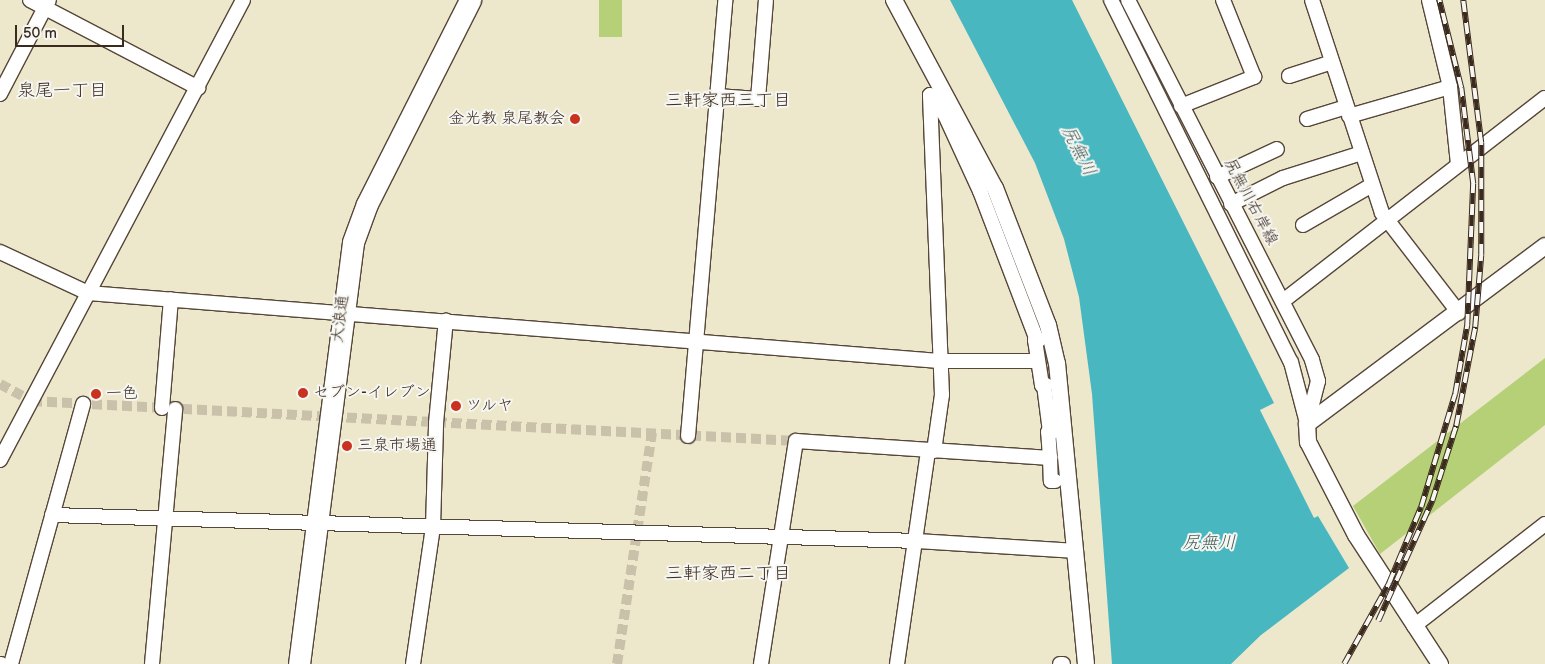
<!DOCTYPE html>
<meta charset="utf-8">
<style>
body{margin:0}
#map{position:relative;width:1545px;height:664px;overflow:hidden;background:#ede7cc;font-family:"Balsamiq Sans","Klee One",sans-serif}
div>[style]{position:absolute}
.green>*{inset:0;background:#b5d076;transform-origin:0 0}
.water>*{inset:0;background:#48b7c0}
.pedestrian-tunnel>*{height:10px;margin-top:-5px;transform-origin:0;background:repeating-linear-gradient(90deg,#c9c1a9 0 10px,transparent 0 15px)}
.roads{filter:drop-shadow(1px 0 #564638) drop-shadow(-1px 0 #564638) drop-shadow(0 1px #564638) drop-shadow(0 -1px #564638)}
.minor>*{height:14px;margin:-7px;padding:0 7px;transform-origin:7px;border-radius:7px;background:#fff}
.tertiary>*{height:16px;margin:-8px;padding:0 8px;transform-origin:8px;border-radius:8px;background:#fff}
.primary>*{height:21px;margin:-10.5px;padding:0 10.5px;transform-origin:10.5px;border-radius:10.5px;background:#fff}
.rail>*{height:5.5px;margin-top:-2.75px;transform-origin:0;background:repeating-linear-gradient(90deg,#f6f6f2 0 11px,#3b2a1e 0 22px);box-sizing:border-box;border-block:1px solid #3b2a1e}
.dots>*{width:14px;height:14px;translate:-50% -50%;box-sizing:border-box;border:2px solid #f6f6f2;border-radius:50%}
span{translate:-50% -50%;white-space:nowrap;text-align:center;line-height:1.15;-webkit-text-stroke:4px #f6f6f2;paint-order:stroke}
.poi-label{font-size:16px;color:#3b2a1e}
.right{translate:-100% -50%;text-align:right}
.left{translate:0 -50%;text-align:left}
.street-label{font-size:16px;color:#3b2a1e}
.neighbourhood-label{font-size:18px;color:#3b2a1e}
.water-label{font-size:18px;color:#405b57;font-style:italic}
.scale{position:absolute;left:15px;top:25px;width:109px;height:22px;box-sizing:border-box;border:2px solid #3b2a1e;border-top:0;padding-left:6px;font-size:15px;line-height:18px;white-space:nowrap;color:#3b2a1e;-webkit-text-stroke:4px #f6f6f2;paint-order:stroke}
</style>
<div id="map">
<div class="green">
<div style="left:599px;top:0;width:23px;height:37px"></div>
<div style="clip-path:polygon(1545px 358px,1545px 425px,1380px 554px,1353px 506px)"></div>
</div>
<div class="water">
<div style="clip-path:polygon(950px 0,1072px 0,1274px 403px,1260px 410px,1314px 518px,1318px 516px,1349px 568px,1261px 635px,1231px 664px,1112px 664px,1092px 394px,1079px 297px,1064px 239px,1035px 163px)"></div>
</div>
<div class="pedestrian-tunnel">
<div style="left:0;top:384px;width:36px;rotate:28deg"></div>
<div style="left:32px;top:401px;width:765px;rotate:3deg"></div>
<div style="left:617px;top:664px;width:234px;rotate:-81.4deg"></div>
</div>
<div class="roads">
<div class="minor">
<div style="left:30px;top:0;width:190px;rotate:27.6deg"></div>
<div style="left:1111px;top:0;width:404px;rotate:63.6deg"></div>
<div style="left:1291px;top:362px;width:63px;rotate:75.3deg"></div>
<div style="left:1128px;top:0;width:404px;rotate:62.9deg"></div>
<div style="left:1312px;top:360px;width:22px;rotate:74deg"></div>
<div style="left:1318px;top:381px;width:44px;rotate:104.3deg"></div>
<div style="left:1312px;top:0;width:224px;rotate:71.8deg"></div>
<div style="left:1382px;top:213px;width:126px;rotate:52.4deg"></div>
<div style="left:1429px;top:0;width:89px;rotate:76.4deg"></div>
<div style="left:1450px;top:87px;width:77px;rotate:84.1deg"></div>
<div style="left:1289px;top:76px;width:45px;rotate:-18deg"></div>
<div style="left:0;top:94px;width:106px;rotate:-62.5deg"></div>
<div style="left:717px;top:96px;width:41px;rotate:4.2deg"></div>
<div style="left:758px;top:99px;width:99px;rotate:-85.4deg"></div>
<div style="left:1181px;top:106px;width:79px;rotate:-21.7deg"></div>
<div style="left:1254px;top:77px;width:83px;rotate:-111.9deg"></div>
<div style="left:1349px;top:116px;width:105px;rotate:-16deg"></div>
<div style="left:1307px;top:119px;width:41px;rotate:-17.1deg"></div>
<div style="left:1217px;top:177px;width:66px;rotate:-25deg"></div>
<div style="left:1231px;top:204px;width:58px;rotate:-26.6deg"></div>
<div style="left:1283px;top:178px;width:83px;rotate:-17.6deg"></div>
<div style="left:1303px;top:225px;width:80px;rotate:-30.1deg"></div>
<div style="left:0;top:252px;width:97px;rotate:25deg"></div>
<div style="left:88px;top:293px;width:854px;rotate:4.57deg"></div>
<div style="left:939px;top:361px;width:99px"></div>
<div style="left:1283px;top:301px;width:331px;rotate:-37.8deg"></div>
<div style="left:1039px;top:340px;width:4px;rotate:180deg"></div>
<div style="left:1035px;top:340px;width:46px;rotate:81.2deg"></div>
<div style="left:1042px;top:385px;width:4px"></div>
<div style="left:1044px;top:385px;width:47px;rotate:82.7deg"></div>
<div style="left:162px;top:408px;width:109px;rotate:-85.3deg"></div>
<div style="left:688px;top:436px;width:438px;rotate:-85.1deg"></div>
<div style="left:934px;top:451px;width:57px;rotate:-81.9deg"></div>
<div style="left:942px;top:395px;width:300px;rotate:-92.3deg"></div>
<div style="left:930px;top:95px;width:25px;rotate:53deg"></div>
<div style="left:945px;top:115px;width:84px;rotate:65.3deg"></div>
<div style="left:980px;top:191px;width:160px;rotate:69.1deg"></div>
<div style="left:1050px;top:458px;width:26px;rotate:-94deg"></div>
<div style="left:1048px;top:432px;width:4px"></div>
<div style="left:0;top:460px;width:520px;rotate:-62.15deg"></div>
<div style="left:52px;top:515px;width:864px;rotate:1.72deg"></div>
<div style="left:916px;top:541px;width:158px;rotate:3.6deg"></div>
<div style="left:1414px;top:626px;width:166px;rotate:-37.9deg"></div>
<div style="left:0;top:664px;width:1px"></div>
<div style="left:11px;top:664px;width:270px;rotate:-74.5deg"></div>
<div style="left:152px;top:664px;width:256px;rotate:-84.8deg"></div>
<div style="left:413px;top:664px;width:138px;rotate:-81.7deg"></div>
<div style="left:433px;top:527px;width:104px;rotate:-88.3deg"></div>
<div style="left:436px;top:423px;width:103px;rotate:-84.5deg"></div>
<div style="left:761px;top:664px;width:226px;rotate:-81.1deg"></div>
<div style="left:796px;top:441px;width:255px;rotate:3.8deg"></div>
<div style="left:1050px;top:458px;width:23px;rotate:88deg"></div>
<div style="left:1051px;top:481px;width:4px"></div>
<div style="left:897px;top:664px;width:215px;rotate:-81.7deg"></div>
<div style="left:1060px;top:664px;width:3px"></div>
</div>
<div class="tertiary">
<div style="left:894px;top:0;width:213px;rotate:61.8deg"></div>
<div style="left:995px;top:188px;width:147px;rotate:68.9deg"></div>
<div style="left:1048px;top:325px;width:39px;rotate:77deg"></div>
<div style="left:1057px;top:363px;width:302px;rotate:84.5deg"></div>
<div style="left:1440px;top:664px;width:154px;rotate:-123.1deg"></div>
<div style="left:1356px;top:535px;width:105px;rotate:-117.3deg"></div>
<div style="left:1308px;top:442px;width:18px;rotate:-93deg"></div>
<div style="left:1307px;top:424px;width:297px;rotate:-36.8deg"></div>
</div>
<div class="primary">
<div style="left:299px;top:664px;width:425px;rotate:-82.7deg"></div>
<div style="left:353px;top:242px;width:40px;rotate:-69.8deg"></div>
<div style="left:367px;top:204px;width:229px;rotate:-63.2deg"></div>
</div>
</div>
<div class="rail">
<div style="left:1378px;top:621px;width:132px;rotate:-65.8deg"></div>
<div style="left:1432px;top:501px;width:79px;rotate:-72.3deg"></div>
<div style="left:1456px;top:426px;width:101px;rotate:-79.1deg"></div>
<div style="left:1475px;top:327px;width:72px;rotate:-85.2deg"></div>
<div style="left:1481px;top:255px;width:112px;rotate:-90deg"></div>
<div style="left:1481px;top:143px;width:144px;rotate:-97.2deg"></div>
<div style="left:1344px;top:664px;width:93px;rotate:-60.9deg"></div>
<div style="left:1389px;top:583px;width:82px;rotate:-67.2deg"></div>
<div style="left:1421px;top:507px;width:118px;rotate:-73.3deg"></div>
<div style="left:1455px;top:394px;width:70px;rotate:-80.1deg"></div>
<div style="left:1467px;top:325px;width:141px;rotate:-87.6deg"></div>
<div style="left:1473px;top:184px;width:97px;rotate:-97.1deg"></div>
<div style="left:1461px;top:88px;width:91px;rotate:-104deg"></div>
</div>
<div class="dots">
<div style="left:575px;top:119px;background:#c8321e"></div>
<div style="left:303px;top:393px;background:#c8321e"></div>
<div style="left:96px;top:394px;background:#c8321e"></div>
<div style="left:456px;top:406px;background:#c8321e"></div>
<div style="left:347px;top:446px;background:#c8321e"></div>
</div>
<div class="poi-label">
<span class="right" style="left:565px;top:119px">金光教 泉尾教会</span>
<span class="left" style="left:313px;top:393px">セブン-イレブン</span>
<span class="left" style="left:106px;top:394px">一色</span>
<span class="left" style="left:466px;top:406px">ツルヤ</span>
<span class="left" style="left:357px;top:446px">三泉市場通</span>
</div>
<div class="street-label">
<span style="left:1250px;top:202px;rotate:62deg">尻無川右岸線</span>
<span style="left:341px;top:319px;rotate:-83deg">大浪通</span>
</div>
<div class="neighbourhood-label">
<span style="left:62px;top:91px">泉尾一丁目</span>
<span style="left:728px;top:101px">三軒家西三丁目</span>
<span style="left:728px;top:574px">三軒家西二丁目</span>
</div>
<div class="water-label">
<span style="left:1078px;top:151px;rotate:63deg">尻無川</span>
<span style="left:1209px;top:543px">尻無川</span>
</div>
<div class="scale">50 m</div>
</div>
